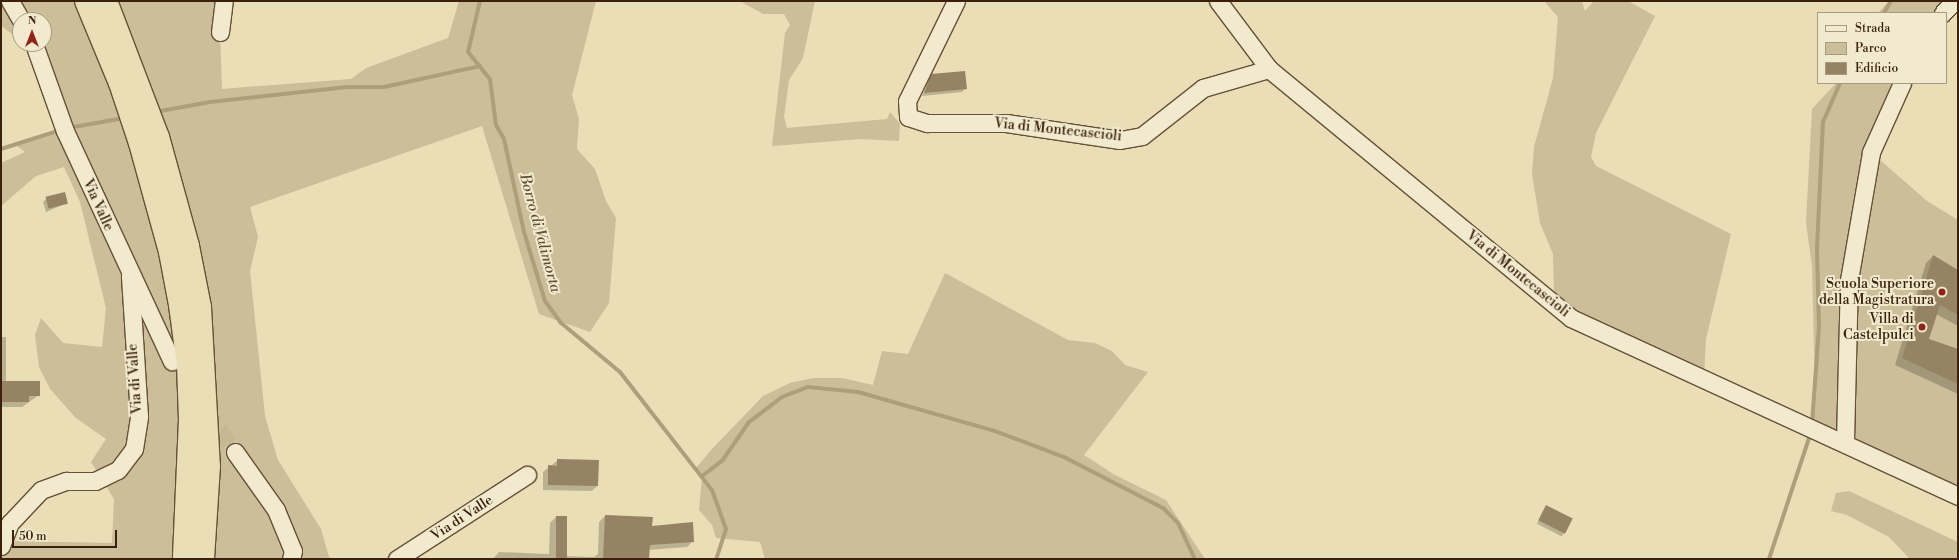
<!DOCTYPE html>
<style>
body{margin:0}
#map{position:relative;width:1959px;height:560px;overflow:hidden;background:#e9deb5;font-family:"Libre Bodoni",serif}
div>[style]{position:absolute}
.green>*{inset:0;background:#cbbe98}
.shadow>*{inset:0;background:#0003;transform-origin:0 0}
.stream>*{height:4px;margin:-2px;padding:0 2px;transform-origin:2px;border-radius:2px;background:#ae9e7c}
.building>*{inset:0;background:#958364;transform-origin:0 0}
.street-tunnel>*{height:17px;margin-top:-8.5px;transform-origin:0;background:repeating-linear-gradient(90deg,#c6b893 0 17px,transparent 0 25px)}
.roads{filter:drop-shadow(1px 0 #665036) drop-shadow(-1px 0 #665036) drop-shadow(0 1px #665036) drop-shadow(0 -1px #665036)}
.street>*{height:17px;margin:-8.5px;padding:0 8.5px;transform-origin:8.5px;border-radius:8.5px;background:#f1eacf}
.highway>*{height:22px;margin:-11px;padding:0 11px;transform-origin:11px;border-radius:11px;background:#e9deb5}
.dots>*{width:11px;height:11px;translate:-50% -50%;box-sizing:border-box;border:2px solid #f1eacf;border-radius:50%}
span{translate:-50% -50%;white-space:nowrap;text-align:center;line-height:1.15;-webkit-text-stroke:4px #f1eacf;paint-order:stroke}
.street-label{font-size:14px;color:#3b210c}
.poi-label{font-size:14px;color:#3b210c}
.right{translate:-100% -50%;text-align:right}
.water-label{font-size:15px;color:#634d33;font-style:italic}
.frame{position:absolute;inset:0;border:2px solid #3b210c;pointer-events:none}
.legend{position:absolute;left:1817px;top:12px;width:130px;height:72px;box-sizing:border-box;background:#f1eacf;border:1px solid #a89a81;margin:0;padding:5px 7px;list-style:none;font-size:12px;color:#3b210c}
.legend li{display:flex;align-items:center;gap:8px;height:20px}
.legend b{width:20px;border:1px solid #a89a81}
.north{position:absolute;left:12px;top:12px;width:40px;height:40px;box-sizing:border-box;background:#f1eacf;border:1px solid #a89a81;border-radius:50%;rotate:0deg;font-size:11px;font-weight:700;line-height:16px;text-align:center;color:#3b210c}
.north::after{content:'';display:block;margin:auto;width:14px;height:18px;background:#8f2418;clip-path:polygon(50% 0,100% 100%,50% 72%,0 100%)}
.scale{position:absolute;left:12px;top:530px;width:105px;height:18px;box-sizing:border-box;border:2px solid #3b210c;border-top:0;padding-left:5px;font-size:12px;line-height:14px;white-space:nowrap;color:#3b210c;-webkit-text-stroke:3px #f1eacf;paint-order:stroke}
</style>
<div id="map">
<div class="green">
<div style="clip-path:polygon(1px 1px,86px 1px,180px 305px,184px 559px,1px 559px,3px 541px,112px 543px,114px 499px,91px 462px,106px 439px,76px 418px,50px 389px,39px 367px,35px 335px,41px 318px,63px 343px,102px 347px,106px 308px,80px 202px,64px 167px,36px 176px,1px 206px,1px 163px,25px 152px,13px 143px,64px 131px,41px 57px,25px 44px,44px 44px,44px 20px,20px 20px,20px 40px,1px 26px)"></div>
<div style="clip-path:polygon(106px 1px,224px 1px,220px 32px,222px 89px,351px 79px,366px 68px,448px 38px,459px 1px,596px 1px,572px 95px,579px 119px,577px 149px,595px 169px,606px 201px,616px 218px,609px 303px,590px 332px,539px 314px,482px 126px,250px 207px,258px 237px,250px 271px,265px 416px,278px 460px,321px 529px,329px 557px,333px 559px,203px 559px,209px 466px)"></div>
<div style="clip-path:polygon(740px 1px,815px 1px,803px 58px,789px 80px,784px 117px,787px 128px,887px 119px,890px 112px,900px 124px,899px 141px,861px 139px,772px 146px,785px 33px,790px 25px,784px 14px,763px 14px)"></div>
<div style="clip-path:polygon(1544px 1px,1582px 1px,1585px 11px,1594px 1px,1628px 1px,1655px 16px,1596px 133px,1591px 157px,1596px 166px,1731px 234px,1706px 339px,1704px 377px,1571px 318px,1554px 296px,1553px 254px,1540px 223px,1532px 174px,1534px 147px,1553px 78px,1558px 17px)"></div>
<div style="clip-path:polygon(1889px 1px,1954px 1px,1943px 13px,1878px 13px)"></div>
<div style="clip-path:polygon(1836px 83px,1902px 83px,1871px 152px,1927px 201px,1958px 220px,1958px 496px,1811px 426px,1815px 387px,1812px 266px,1806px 223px,1812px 109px)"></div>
<div style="clip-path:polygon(945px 273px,1068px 340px,1095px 343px,1112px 351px,1125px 365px,1148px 372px,1084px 455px,1115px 475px,1166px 500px,1205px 559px,765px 559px,760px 542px,716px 538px,712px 525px,699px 510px,702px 476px,696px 468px,712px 449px,763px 396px,790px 383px,813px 378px,842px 378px,873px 385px,882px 351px,908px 354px)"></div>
<div style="clip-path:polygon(1849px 491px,1958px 542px,1958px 559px,1910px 559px,1889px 537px,1847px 515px,1831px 511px,1836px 493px)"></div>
</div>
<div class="shadow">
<div style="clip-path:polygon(932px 75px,966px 88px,962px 92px,922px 96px)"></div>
<div style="clip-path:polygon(47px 198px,67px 203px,46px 212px,43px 202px)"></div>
<div style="clip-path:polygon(1933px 256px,1958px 271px,1958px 326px,1936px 314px,1928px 340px,1958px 351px,1958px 394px,1895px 365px,1926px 263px)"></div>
<div style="clip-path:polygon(1px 337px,6px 337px,6px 382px,39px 395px,22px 407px,1px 407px)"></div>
<div style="clip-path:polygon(558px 460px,597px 486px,592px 491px,543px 490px,543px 472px)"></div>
<div style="left:1546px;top:506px;width:28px;height:20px;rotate:27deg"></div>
<div style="clip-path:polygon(605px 516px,693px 541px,687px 547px,648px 550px,648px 559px,493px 559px,499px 552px,549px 554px,550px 523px,556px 517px,564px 556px,594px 557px,598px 554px,599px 522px)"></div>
</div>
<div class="stream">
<div style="left:480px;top:1px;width:52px;rotate:103.2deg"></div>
<div style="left:468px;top:52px;width:35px;rotate:51deg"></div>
<div style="left:490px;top:79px;width:46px;rotate:82.6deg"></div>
<div style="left:496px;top:125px;width:16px;rotate:60deg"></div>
<div style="left:504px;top:139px;width:95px;rotate:77.9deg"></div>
<div style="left:524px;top:232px;width:72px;rotate:73.1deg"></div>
<div style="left:545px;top:301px;width:26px;rotate:54deg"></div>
<div style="left:560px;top:322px;width:78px;rotate:39.8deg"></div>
<div style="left:620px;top:372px;width:150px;rotate:52.1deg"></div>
<div style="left:712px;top:490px;width:41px;rotate:70.3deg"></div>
<div style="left:726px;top:529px;width:32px;rotate:108deg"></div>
<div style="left:1884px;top:13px;width:14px;rotate:-60deg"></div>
<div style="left:155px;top:112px;width:56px;rotate:-10.3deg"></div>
<div style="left:210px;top:102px;width:138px;rotate:-6.2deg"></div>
<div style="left:347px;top:87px;width:37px"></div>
<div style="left:384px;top:87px;width:98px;rotate:-12.3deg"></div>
<div style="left:68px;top:128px;width:57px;rotate:-10.1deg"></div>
<div style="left:1px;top:149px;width:63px;rotate:-17.6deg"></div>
<div style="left:1812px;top:424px;width:98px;rotate:-85.9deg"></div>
<div style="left:1819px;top:326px;width:78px;rotate:-91.5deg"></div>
<div style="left:1817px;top:248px;width:126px;rotate:-87.3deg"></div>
<div style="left:1823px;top:122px;width:43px;rotate:-66.4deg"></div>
<div style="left:702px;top:476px;width:25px;rotate:-37deg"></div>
<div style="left:722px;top:461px;width:47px;rotate:-55.3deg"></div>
<div style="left:749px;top:422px;width:41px;rotate:-37.1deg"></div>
<div style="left:782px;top:397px;width:28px;rotate:-21deg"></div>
<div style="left:808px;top:387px;width:50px;rotate:5.7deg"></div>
<div style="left:858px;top:392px;width:142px;rotate:15.9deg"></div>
<div style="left:995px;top:431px;width:76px;rotate:20.8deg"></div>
<div style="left:1066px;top:458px;width:109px;rotate:27.3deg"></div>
<div style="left:1163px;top:508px;width:21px;rotate:45deg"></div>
<div style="left:1178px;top:523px;width:40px;rotate:65deg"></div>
<div style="left:1769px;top:559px;width:134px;rotate:-71.7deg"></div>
</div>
<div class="building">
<div style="clip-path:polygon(965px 71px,967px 89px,924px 93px,931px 74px)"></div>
<div style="left:65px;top:192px;width:12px;height:20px;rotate:76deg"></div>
<div style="clip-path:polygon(1933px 255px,1958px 270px,1958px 315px,1940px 305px,1929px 339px,1958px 349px,1958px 384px,1902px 358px)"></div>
<div style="clip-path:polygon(1px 381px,40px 381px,40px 396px,29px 396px,29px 402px,1px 402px)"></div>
<div style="clip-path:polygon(557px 459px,599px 460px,598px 486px,548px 485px,548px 465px,557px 466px)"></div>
<div style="left:1546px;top:505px;width:30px;height:17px;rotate:27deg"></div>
<div style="clip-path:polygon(605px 515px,653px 517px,652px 526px,693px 522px,694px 542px,650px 545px,649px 559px,603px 559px)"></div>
<div style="left:556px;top:516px;width:11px;height:43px"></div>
</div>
<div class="street-tunnel">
<div style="left:205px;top:409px;width:52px;rotate:55.1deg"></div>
</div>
<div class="roads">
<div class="street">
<div style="left:10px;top:1px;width:22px;rotate:60deg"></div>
<div style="left:956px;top:1px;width:111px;rotate:116.1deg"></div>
<div style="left:907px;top:101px;width:16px;rotate:86deg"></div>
<div style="left:908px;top:117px;width:20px;rotate:18deg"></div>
<div style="left:927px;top:123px;width:79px"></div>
<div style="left:1006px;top:123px;width:115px;rotate:8.5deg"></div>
<div style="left:1120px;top:140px;width:22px;rotate:-10deg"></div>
<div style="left:1142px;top:136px;width:78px;rotate:-38.2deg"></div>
<div style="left:1203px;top:88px;width:69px;rotate:-16.1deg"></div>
<div style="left:1218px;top:1px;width:85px;rotate:53.1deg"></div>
<div style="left:1269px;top:69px;width:391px;rotate:39.5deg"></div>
<div style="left:1571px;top:318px;width:426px;rotate:24.7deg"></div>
<div style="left:1943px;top:13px;width:16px;rotate:-47deg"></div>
<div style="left:220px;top:32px;width:31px;rotate:-83deg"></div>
<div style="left:34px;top:44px;width:92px;rotate:70.4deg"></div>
<div style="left:65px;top:131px;width:254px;rotate:65.1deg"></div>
<div style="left:1845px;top:441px;width:161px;rotate:-88.6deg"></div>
<div style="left:1849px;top:280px;width:130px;rotate:-80.2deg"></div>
<div style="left:1871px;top:152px;width:76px;rotate:-65.8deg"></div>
<div style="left:235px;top:452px;width:71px;rotate:54.7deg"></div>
<div style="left:276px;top:510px;width:44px;rotate:67.5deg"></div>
<div style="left:293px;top:551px;width:8px;rotate:104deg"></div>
<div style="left:1px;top:546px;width:25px;rotate:-69deg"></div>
<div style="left:10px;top:523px;width:45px;rotate:-46.8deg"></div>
<div style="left:41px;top:490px;width:27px;rotate:-20deg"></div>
<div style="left:66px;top:481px;width:29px"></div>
<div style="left:95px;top:481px;width:25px;rotate:-26deg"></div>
<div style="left:118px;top:470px;width:26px;rotate:-53deg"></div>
<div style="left:134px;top:449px;width:33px;rotate:-81deg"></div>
<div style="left:139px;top:416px;width:141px;rotate:-93.7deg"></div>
<div style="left:397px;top:559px;width:155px;rotate:-32.9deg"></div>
</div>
<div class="highway">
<div style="left:86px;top:1px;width:89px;rotate:67.5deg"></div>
<div style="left:120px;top:83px;width:63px;rotate:71.6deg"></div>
<div style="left:140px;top:143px;width:113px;rotate:74.6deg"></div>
<div style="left:170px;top:252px;width:54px;rotate:79.3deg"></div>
<div style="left:180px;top:305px;width:61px;rotate:82.4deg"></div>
<div style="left:188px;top:365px;width:54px;rotate:87.9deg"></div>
<div style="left:190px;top:419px;width:140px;rotate:92.5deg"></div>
<div style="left:106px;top:1px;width:146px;rotate:69.1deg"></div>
<div style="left:158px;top:137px;width:113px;rotate:74.6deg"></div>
<div style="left:188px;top:246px;width:62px;rotate:78.9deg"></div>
<div style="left:200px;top:307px;width:159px;rotate:86.8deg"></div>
<div style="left:209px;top:466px;width:93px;rotate:93.7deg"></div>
</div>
</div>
<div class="dots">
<div style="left:1942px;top:292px;background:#8f2418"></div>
<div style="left:1922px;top:327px;background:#8f2418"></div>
</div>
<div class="street-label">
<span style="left:1058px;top:130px;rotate:6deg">Via di Montecascioli</span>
<span style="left:98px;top:205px;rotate:66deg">Via Valle</span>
<span style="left:1518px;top:274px;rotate:39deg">Via di Montecascioli</span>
<span style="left:135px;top:379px;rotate:-94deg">Via di Valle</span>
<span style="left:462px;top:518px;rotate:-33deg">Via di Valle</span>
</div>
<div class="poi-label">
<span class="right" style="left:1934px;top:292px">Scuola Superiore<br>della Magistratura</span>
<span class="right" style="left:1914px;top:327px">Villa di<br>Castelpulci</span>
</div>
<div class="water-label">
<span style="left:540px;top:233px;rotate:75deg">Borro di Valimorta</span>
</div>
<div class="frame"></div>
<ul class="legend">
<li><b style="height:5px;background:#f1eacf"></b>Strada</li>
<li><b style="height:11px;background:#cbbe98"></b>Parco</li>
<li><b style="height:11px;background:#958364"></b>Edificio</li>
</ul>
<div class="north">N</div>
<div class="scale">50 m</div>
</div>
